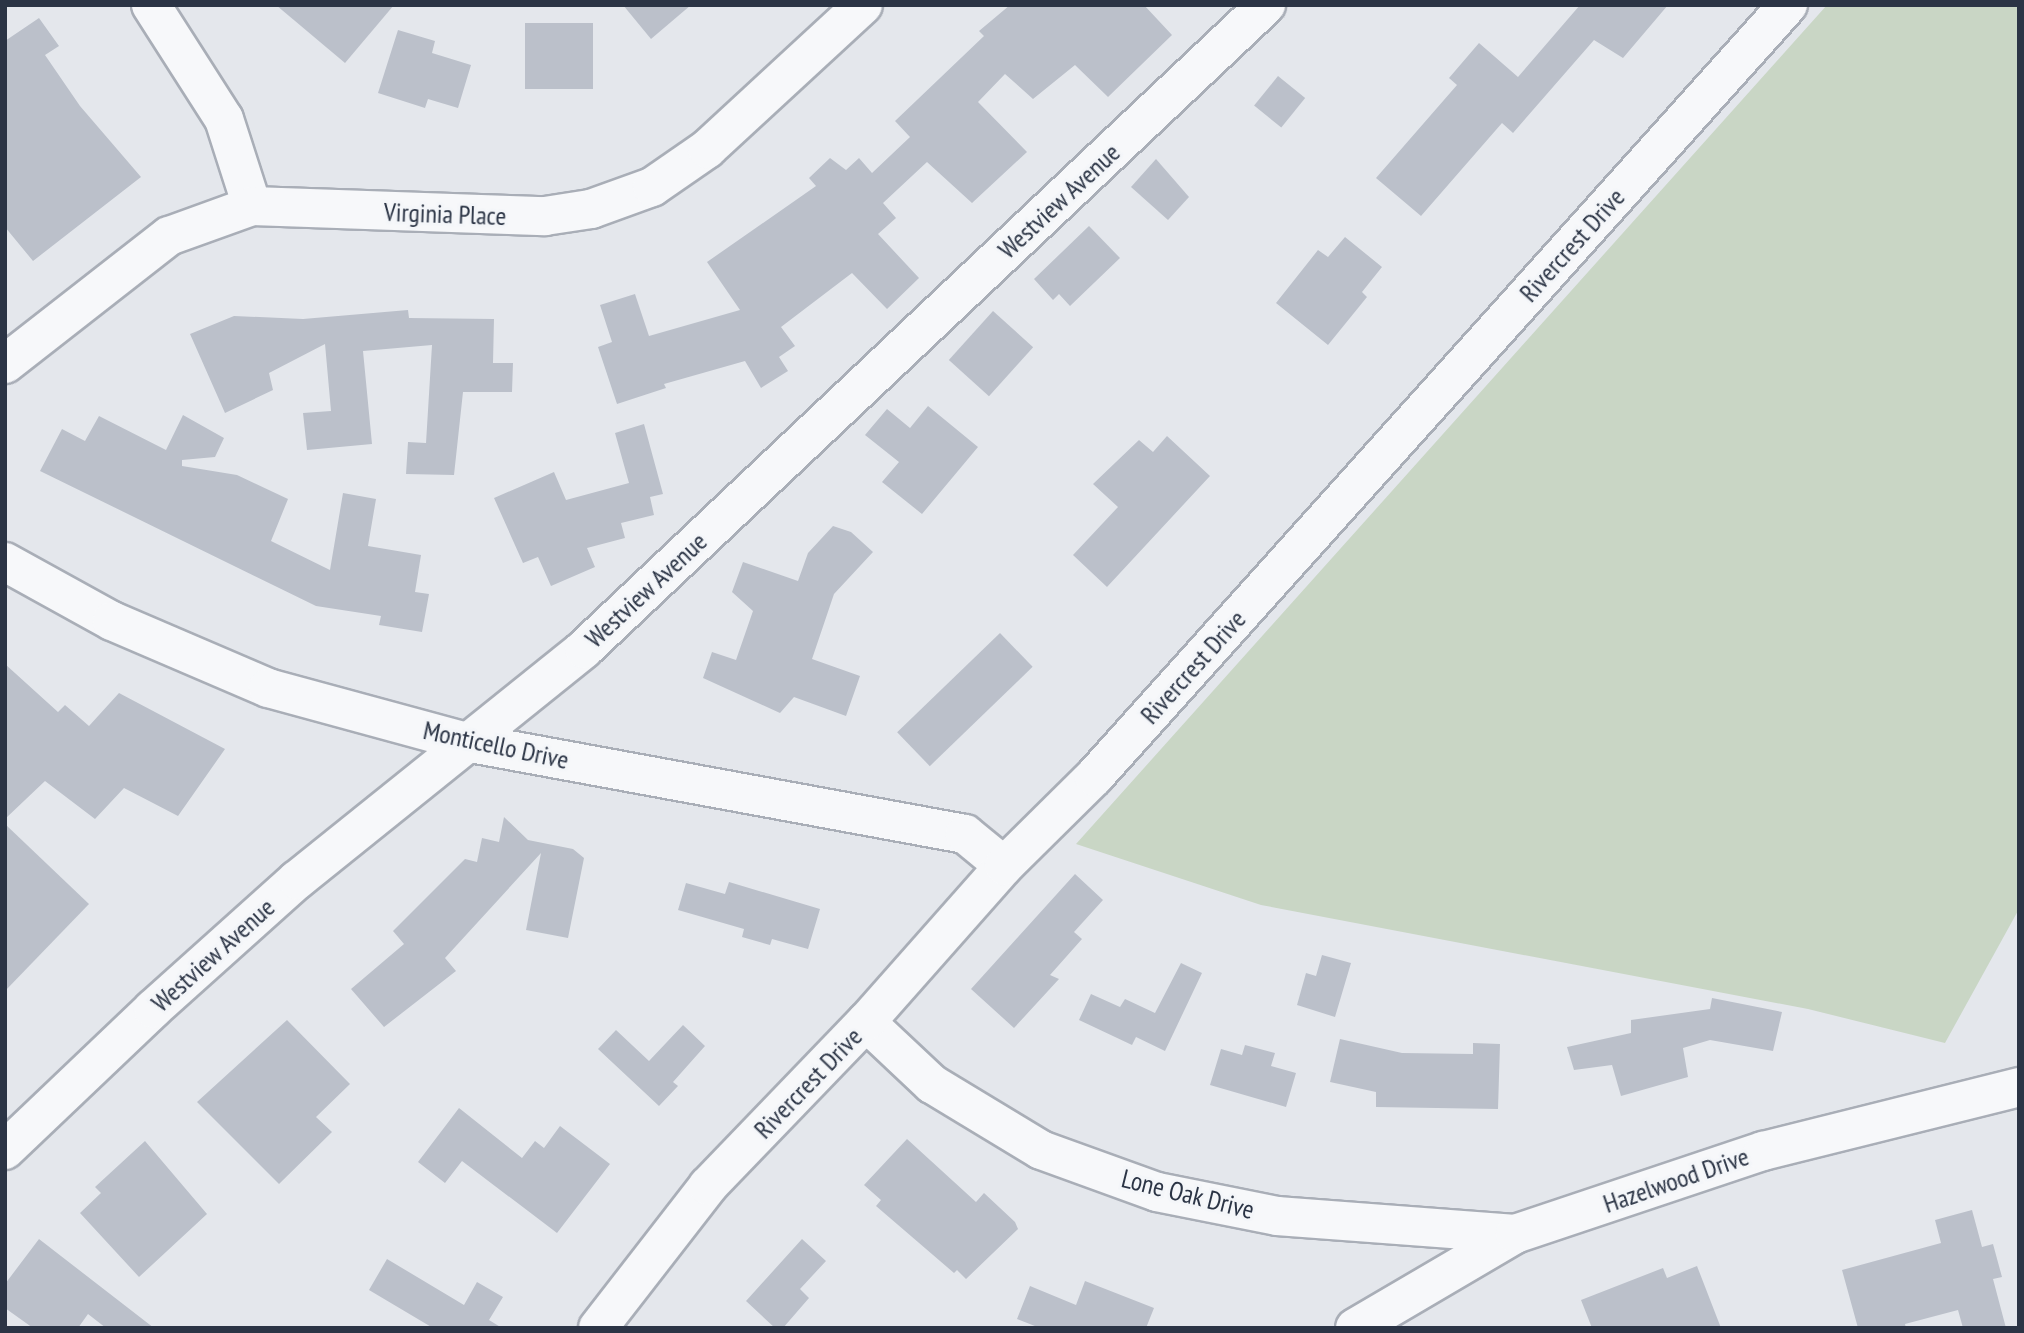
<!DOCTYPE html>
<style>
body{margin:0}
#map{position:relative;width:2024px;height:1333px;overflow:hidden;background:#e4e7ec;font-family:"PT Sans Narrow",sans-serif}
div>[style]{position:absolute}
.green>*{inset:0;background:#c9d6c5}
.building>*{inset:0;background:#bbc0ca;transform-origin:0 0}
.roads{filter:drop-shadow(2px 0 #a9aeb7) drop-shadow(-2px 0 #a9aeb7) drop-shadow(0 2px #a9aeb7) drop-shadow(0 -2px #a9aeb7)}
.street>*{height:38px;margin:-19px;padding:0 19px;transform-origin:19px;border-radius:19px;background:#f7f8fa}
span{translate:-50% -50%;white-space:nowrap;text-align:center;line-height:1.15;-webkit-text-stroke:6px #f4f6f9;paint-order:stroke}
.street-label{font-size:26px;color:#2b3445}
.frame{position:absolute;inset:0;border:7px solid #2b3445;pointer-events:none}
</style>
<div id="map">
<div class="green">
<div style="clip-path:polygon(1827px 5px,2019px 5px,2019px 909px,1945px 1043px,1808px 1009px,1261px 905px,1076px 844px)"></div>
</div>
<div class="building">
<div style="clip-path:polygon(276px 5px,394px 5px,345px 63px)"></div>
<div style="clip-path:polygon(623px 5px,691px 5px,651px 39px)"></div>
<div style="clip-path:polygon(1010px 5px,1144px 5px,1172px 35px,1108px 97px,1075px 65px,1033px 99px,1005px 74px,978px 102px,1027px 152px,972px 203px,927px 162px,883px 203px,896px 218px,878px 234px,919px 278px,887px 309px,852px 273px,781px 327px,795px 346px,779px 357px,788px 371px,761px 388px,745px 361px,664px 384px,666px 388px,617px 404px,598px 347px,612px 342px,600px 305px,635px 294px,649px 336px,740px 310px,707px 262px,816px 186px,809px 178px,830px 158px,846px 170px,859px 158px,872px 173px,910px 137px,895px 121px,984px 36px,979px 31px)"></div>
<div style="clip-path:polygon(1580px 5px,1668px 5px,1623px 58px,1594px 40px,1513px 133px,1502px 123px,1421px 216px,1376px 178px,1457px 85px,1449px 78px,1479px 43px,1518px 77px)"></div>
<div style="clip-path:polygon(39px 18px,59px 46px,45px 55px,80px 106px,141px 177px,33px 261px,5px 227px,5px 41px)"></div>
<div style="left:525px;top:23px;width:68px;height:66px"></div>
<div style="clip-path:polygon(398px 30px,435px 41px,432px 53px,471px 65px,458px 108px,428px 99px,425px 108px,378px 93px)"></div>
<div style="left:1278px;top:76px;width:35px;height:38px;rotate:39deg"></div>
<div style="clip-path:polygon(1156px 159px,1189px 197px,1168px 220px,1131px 187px)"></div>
<div style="clip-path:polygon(1089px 226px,1120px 258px,1070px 306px,1059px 294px,1053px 300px,1034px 279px)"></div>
<div style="clip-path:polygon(1345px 237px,1382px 267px,1362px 292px,1367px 297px,1328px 345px,1276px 303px,1318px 250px,1328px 257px)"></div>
<div style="clip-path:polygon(408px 310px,409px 318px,494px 319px,493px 363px,513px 363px,512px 392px,463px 392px,454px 475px,406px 474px,408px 442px,426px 443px,432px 345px,363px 351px,372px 444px,307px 450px,303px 413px,331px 411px,325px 344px,269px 373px,273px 390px,225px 413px,190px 334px,234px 316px,303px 319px)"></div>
<div style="left:993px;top:311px;width:54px;height:66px;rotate:42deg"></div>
<div style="clip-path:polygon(928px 406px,978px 447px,922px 514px,882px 482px,899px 462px,865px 435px,887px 409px,910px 428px)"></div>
<div style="clip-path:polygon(183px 415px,224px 438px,215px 457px,182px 460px,182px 466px,237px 475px,288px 499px,271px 541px,330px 570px,343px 493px,376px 499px,368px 546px,421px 555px,415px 592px,429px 594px,422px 632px,379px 625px,381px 616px,316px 606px,40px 471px,62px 429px,85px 441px,99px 416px,166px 450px)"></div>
<div style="clip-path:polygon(644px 424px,663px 494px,650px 497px,654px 515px,621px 523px,625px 538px,587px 548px,595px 567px,551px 586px,538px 557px,523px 563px,494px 498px,554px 472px,566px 500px,629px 483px,615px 433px)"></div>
<div style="clip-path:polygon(1167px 436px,1210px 476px,1107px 587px,1073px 555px,1118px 507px,1093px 484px,1139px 440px,1153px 452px)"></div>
<div style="clip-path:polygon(833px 526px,851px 532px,873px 552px,834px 594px,812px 659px,860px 676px,846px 716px,794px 697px,780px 713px,703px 678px,712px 652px,736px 660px,753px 611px,732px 592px,743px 562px,798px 581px,808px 553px)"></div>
<div style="left:1000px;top:633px;width:47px;height:143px;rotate:46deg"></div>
<div style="clip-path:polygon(5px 664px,58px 712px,65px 705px,89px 726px,119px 693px,225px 749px,178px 816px,124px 788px,95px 819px,45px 781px,5px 819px)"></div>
<div style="clip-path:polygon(504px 817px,528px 840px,573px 849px,584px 858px,568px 938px,526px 930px,541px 853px,445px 958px,456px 971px,384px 1027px,351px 989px,404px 944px,393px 931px,465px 859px,477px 862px,482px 838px,499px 842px)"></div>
<div style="clip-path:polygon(5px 824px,89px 904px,5px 991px)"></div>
<div style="clip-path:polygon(1075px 874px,1103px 900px,1074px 932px,1082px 939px,1050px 975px,1059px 979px,1014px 1028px,971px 989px)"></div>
<div style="clip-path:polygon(729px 882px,820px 909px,808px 949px,772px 939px,770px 945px,742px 937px,744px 929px,678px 910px,686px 883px,725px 894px)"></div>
<div style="clip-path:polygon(1322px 955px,1351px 963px,1335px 1017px,1297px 1005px,1306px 973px,1316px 976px)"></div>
<div style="clip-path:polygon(1181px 963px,1202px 973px,1165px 1051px,1136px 1037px,1132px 1045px,1079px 1020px,1091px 994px,1120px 1007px,1125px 999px,1155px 1013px)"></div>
<div style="clip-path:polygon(1712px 998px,1782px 1012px,1773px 1051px,1710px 1040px,1683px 1048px,1688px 1077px,1621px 1096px,1612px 1065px,1574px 1070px,1567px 1047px,1631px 1033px,1631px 1020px,1710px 1009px)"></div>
<div style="clip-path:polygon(287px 1020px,350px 1084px,316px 1117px,332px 1132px,279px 1184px,197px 1102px)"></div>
<div style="clip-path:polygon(683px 1025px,705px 1046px,673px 1082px,678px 1086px,659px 1106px,598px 1049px,616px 1030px,649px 1061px)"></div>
<div style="clip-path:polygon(1340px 1039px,1402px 1053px,1473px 1054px,1473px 1043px,1500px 1044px,1498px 1109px,1376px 1107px,1376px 1092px,1330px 1082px)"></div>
<div style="clip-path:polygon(1245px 1045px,1275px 1053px,1271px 1066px,1296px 1073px,1286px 1107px,1210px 1085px,1221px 1049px,1242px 1055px)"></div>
<div style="clip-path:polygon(459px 1108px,522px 1158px,535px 1141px,544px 1148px,560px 1126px,610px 1164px,557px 1233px,462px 1161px,445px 1183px,418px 1162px)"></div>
<div style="clip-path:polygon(907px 1139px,976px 1202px,984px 1193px,1015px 1222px,1018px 1229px,966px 1279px,957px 1270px,954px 1273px,876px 1206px,881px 1200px,864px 1185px)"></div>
<div style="clip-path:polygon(145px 1141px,207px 1214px,139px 1277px,80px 1213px,101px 1193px,95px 1187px)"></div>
<div style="clip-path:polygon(1972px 1210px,1982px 1247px,1993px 1244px,2002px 1277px,1993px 1279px,2006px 1328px,1963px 1328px,1958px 1310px,1905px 1324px,1906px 1328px,1858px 1328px,1842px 1270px,1941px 1243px,1935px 1220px)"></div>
<div style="clip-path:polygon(39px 1239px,154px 1328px,106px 1328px,88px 1314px,78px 1328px,33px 1328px,5px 1308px,5px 1284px)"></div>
<div style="clip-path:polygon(802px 1239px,826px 1261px,800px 1289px,809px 1298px,783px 1328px,775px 1328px,746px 1301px)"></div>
<div style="clip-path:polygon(387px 1259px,464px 1305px,477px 1282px,503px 1297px,489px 1320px,502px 1328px,433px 1328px,369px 1290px)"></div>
<div style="clip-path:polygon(1697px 1266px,1721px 1328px,1592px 1328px,1581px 1300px,1663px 1268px,1667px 1278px)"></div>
<div style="clip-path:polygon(1085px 1281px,1154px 1308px,1146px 1328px,1040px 1328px,1017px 1319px,1030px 1286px,1076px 1305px)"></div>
</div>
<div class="roads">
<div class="street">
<div style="left:151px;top:5px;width:135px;rotate:57.4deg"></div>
<div style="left:224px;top:119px;width:91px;rotate:72.2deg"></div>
<div style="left:5px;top:364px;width:208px;rotate:-38deg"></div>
<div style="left:169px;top:236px;width:88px;rotate:-19.9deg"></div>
<div style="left:252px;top:206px;width:293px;rotate:2deg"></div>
<div style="left:545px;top:216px;width:47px;rotate:-8.7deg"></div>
<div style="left:591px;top:209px;width:65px;rotate:-19.8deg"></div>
<div style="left:652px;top:187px;width:67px;rotate:-34.6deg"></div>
<div style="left:707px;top:149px;width:212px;rotate:-42.7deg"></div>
<div style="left:5px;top:562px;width:122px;rotate:28.9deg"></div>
<div style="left:112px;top:621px;width:170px;rotate:23.2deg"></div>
<div style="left:268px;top:688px;width:210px;rotate:15.2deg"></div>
<div style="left:471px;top:743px;width:502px;rotate:10.44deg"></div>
<div style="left:965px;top:834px;width:50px;rotate:39.4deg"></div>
<div style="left:866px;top:1022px;width:91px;rotate:43.2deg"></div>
<div style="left:932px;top:1084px;width:127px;rotate:31.2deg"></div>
<div style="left:1041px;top:1150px;width:123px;rotate:19.9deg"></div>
<div style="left:1157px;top:1192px;width:122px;rotate:11.3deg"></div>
<div style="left:1277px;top:1216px;width:239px;rotate:4.3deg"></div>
<div style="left:5px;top:1150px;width:204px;rotate:-43.6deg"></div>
<div style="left:153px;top:1009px;width:193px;rotate:-41.9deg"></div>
<div style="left:297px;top:880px;width:368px;rotate:-38.8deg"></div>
<div style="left:584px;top:649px;width:938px;rotate:-43.36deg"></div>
<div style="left:598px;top:1328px;width:180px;rotate:-52.2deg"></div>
<div style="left:708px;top:1186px;width:228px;rotate:-46.1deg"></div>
<div style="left:866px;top:1022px;width:208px;rotate:-48.5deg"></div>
<div style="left:1004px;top:866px;width:127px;rotate:-44.7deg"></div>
<div style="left:1094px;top:777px;width:1038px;rotate:-48.05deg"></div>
<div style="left:1355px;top:1328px;width:186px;rotate:-30.4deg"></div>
<div style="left:1515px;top:1234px;width:262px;rotate:-18.5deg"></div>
<div style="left:1763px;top:1151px;width:264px;rotate:-14deg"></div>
</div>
</div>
<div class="street-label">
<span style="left:1059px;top:201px;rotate:-43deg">Westview Avenue</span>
<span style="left:445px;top:214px;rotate:2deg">Virginia Place</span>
<span style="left:1572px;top:245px;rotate:-48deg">Rivercrest Drive</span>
<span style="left:646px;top:590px;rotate:-43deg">Westview Avenue</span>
<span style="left:1193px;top:667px;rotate:-48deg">Rivercrest Drive</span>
<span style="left:496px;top:745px;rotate:12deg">Monticello Drive</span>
<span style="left:213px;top:955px;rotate:-42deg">Westview Avenue</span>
<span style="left:808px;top:1083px;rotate:-46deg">Rivercrest Drive</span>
<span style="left:1676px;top:1180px;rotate:-19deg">Hazelwood Drive</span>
<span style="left:1188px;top:1194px;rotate:14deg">Lone Oak Drive</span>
</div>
<div class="frame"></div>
</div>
